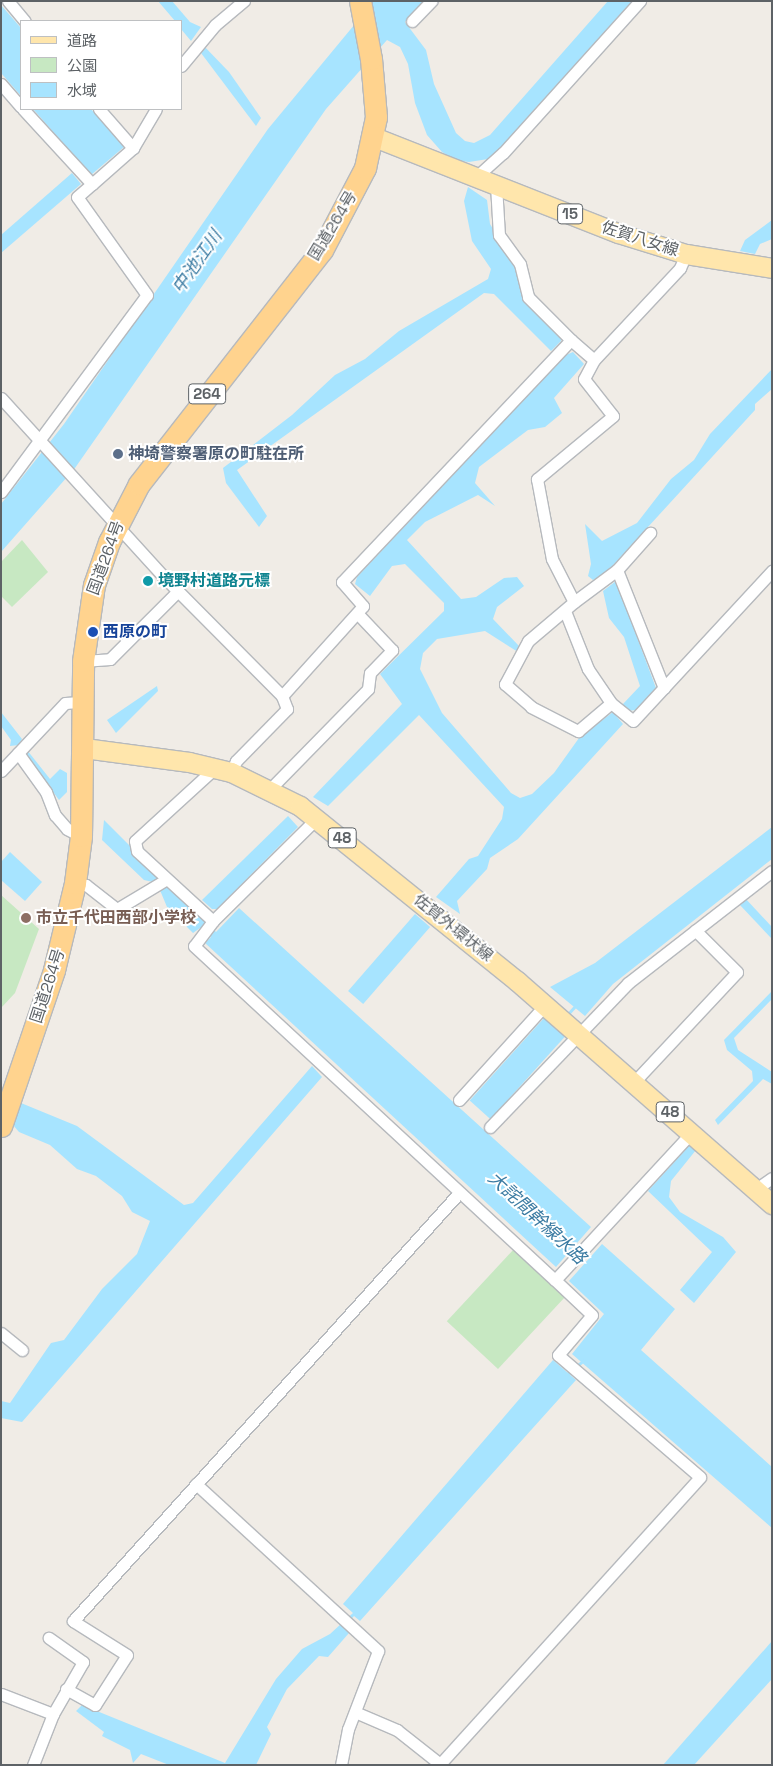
<!DOCTYPE html>
<meta charset="utf-8">
<style>
body{margin:0}
#map{position:relative;width:773px;height:1766px;overflow:hidden;background:#f0ece6;font-family:"Space Grotesk","Noto Sans JP",sans-serif}
div>[style]{position:absolute}
.green>*{inset:0;background:#c7e8c2;transform-origin:0 0}
.water>*{inset:0;background:#a7e4ff;transform-origin:0 0}
.stream>*{height:3px;margin:-1.5px;padding:0 1.5px;transform-origin:1.5px;border-radius:1.5px;background:#a7e4ff}
.roads{filter:drop-shadow(1px 0 #b6b9bd) drop-shadow(-1px 0 #b6b9bd) drop-shadow(0 1px #b6b9bd) drop-shadow(0 -1px #b6b9bd)}
.street>*{height:11px;margin:-5.5px;padding:0 5.5px;transform-origin:5.5px;border-radius:5.5px;background:#fff}
.primary>*{height:19px;margin:-9.5px;padding:0 9.5px;transform-origin:9.5px;border-radius:9.5px;background:#ffe6ac}
.highway>*{height:21px;margin:-10.5px;padding:0 10.5px;transform-origin:10.5px;border-radius:10.5px;background:#ffd38e}
.dots>*{width:14px;height:14px;translate:-50% -50%;box-sizing:border-box;border:2px solid #fff;border-radius:50%}
span{translate:-50% -50%;white-space:nowrap;text-align:center;line-height:1.15;-webkit-text-stroke:4px #fff;paint-order:stroke}
.shield-label span{padding:1px 4px;background:#fff;border:1px solid;border-radius:4px;-webkit-text-stroke-width:0}
.shield-label{font-size:15px;color:#5d6266;font-weight:700}
.street-label{font-size:16px;color:#5d6266}
.service-label{font-size:16px;color:#4e5e75;font-weight:700}
.left{translate:0 -50%;text-align:left}
.culture-label{font-size:16px;color:#0d838f;font-weight:700}
.transit-label{font-size:16px;color:#164399;font-weight:700}
.education-label{font-size:16px;color:#785e54;font-weight:700}
.water-label{font-size:18px;color:#3b7ba2;font-style:italic}
.frame{position:absolute;inset:0;border:2px solid #5d6266;pointer-events:none}
.legend{position:absolute;left:20px;top:20px;width:162px;height:90px;box-sizing:border-box;background:#fff;border:1px solid #bec0c2;margin:0;padding:6px 9px;list-style:none;font-size:15px;color:#5d6266}
.legend li{display:flex;align-items:center;gap:10px;height:25px}
.legend b{width:25px;border:1px solid #bec0c2}
</style>
<div id="map">
<div class="green">
<div style="clip-path:polygon(22px 540px,48px 572px,12px 607px,1px 596px,1px 562px)"></div>
<div style="clip-path:polygon(1px 895px,39px 929px,15px 993px,1px 1008px)"></div>
<div style="left:515px;top:1248px;width:70px;height:100px;rotate:43deg"></div>
</div>
<div class="water">
<div style="clip-path:polygon(158px 1px,172px 1px,190px 22px,201px 27px,191px 41px,181px 29px,181px 21px,175px 21px)"></div>
<div style="clip-path:polygon(374px 1px,425px 1px,405px 22px,426px 50px,434px 84px,456px 133px,465px 141px,474px 143px,490px 135px,608px 1px,634px 1px,502px 149px,488px 159px,469px 162px,455px 160px,442px 152px,427px 135px,415px 103px,408px 64px,400px 47px,387px 40px,326px 109px,75px 468px,1px 552px,1px 504px,64px 424px,268px 129px)"></div>
<div style="clip-path:polygon(1px 5px,21px 28px,21px 96px,1px 73px)"></div>
<div style="clip-path:polygon(202px 44px,229px 72px,261px 118px,256px 126px,198px 49px)"></div>
<div style="clip-path:polygon(33px 109px,91px 109px,124px 147px,91px 175px)"></div>
<div style="clip-path:polygon(72px 173px,81px 184px,1px 253px,1px 235px)"></div>
<div style="clip-path:polygon(468px 187px,487px 200px,490px 224px,515px 265px,524px 301px,560px 335px,561px 341px,551px 351px,494px 294px,484px 293px,237px 470px,267px 516px,259px 527px,226px 483px,223px 468px,292px 415px,335px 375px,365px 359px,399px 331px,488px 279px,491px 269px,472px 241px,464px 201px)"></div>
<div style="clip-path:polygon(772px 220px,772px 239px,760px 244px,755px 254px,740px 251px,745px 240px)"></div>
<div style="clip-path:polygon(573px 352px,584px 364px,554px 398px,562px 413px,545px 427px,528px 430px,479px 467px,475px 483px,495px 506px,478px 495px,425px 522px,407px 540px,461px 599px,476px 597px,504px 578px,517px 577px,524px 586px,497px 607px,493px 619px,520px 647px,518px 652px,485px 631px,437px 639px,423px 653px,420px 669px,442px 713px,511px 793px,520px 798px,532px 794px,554px 773px,579px 738px,613px 712px,623px 724px,518px 839px,490px 858px,487px 869px,457px 901px,460px 914px,436px 897px,469px 859px,478px 856px,502px 819px,504px 807px,419px 715px,328px 806px,313px 797px,402px 704px,380px 674px,444px 611px,444px 603px,405px 564px,392px 566px,370px 596px,355px 584px,357px 577px,566px 355px)"></div>
<div style="clip-path:polygon(772px 369px,772px 389px,755px 404px,755px 410px,605px 574px,593px 580px,588px 576px,591px 564px,585px 524px,602px 541px,637px 523px,671px 479px,694px 460px,710px 434px)"></div>
<div style="clip-path:polygon(616px 581px,656px 688px,636px 710px,627px 711px,623px 704px,640px 686px,624px 637px,609px 618px,603px 591px)"></div>
<div style="clip-path:polygon(157px 686px,158px 691px,116px 733px,107px 720px)"></div>
<div style="clip-path:polygon(1px 712px,22px 739px,19px 745px,10px 746px,11px 740px,1px 726px)"></div>
<div style="clip-path:polygon(27px 750px,50px 779px,60px 769px,67px 773px,67px 792px,59px 800px,24px 752px)"></div>
<div style="clip-path:polygon(288px 816px,298px 827px,217px 909px,212px 909px,202px 900px)"></div>
<div style="clip-path:polygon(104px 820px,216px 932px,239px 908px,591px 1227px,556px 1267px,205px 943px,211px 937px,200px 928px,193px 933px,167px 907px,157px 883px,144px 880px,102px 840px)"></div>
<div style="clip-path:polygon(772px 827px,772px 859px,613px 984px,585px 1016px,550px 987px,595px 963px)"></div>
<div style="clip-path:polygon(10px 852px,42px 882px,25px 901px,1px 880px,1px 862px)"></div>
<div style="clip-path:polygon(745px 898px,772px 927px,772px 939px,739px 904px)"></div>
<div style="left:415px;top:914px;width:20px;height:102px;rotate:41deg"></div>
<div style="clip-path:polygon(772px 991px,772px 999px,734px 1038px,738px 1050px,772px 1072px,772px 1084px,763px 1079px,718px 1125px,715px 1120px,753px 1081px,752px 1071px,727px 1050px,724px 1040px)"></div>
<div style="left:544px;top:1018px;width:28px;height:111px;rotate:42deg"></div>
<div style="clip-path:polygon(312px 1066px,322px 1077px,22px 1422px,1px 1418px,1px 1401px,10px 1403px,51px 1343px,64px 1340px,102px 1289px,137px 1254px,150px 1221px,132px 1212px,122px 1196px,96px 1176px,77px 1169px,50px 1145px,19px 1132px,1px 1111px,1px 1087px,21px 1103px,77px 1126px,184px 1205px,193px 1203px)"></div>
<div style="clip-path:polygon(690px 1145px,696px 1150px,671px 1181px,669px 1197px,680px 1212px,723px 1237px,736px 1252px,694px 1303px,680px 1290px,712px 1252px,648px 1191px)"></div>
<div style="clip-path:polygon(602px 1244px,675px 1309px,641px 1350px,772px 1467px,772px 1528px,572px 1354px,604px 1314px,569px 1281px)"></div>
<div style="clip-path:polygon(553px 1360px,576px 1380px,360px 1621px,354px 1616px,344px 1627px,349px 1633px,328px 1657px,319px 1656px,287px 1689px,267px 1727px,271px 1734px,256px 1765px,169px 1765px,141px 1754px,133px 1763px,130px 1750px,102px 1736px,104px 1732px,76px 1711px,82px 1705px,225px 1763px,276px 1679px,302px 1649px,330px 1634px,353px 1613px,343px 1604px)"></div>
<div style="clip-path:polygon(772px 1641px,772px 1679px,694px 1765px,663px 1765px)"></div>
</div>
<div class="stream">
<div style="left:567px;top:1015px;width:13px;rotate:-48deg"></div>
<div style="left:569px;top:1248px;width:24px;rotate:42deg"></div>
<div style="left:566px;top:1375px;width:23px;rotate:-40deg"></div>
</div>
<div class="roads">
<div class="street">
<div style="left:8px;top:1px;width:26px;rotate:50deg"></div>
<div style="left:412px;top:21px;width:28px;rotate:-46deg"></div>
<div style="left:181px;top:66px;width:53px;rotate:-50.3deg"></div>
<div style="left:215px;top:25px;width:38px;rotate:-40deg"></div>
<div style="left:1px;top:84px;width:30px;rotate:49deg"></div>
<div style="left:99px;top:109px;width:52px;rotate:48.9deg"></div>
<div style="left:476px;top:177px;width:36px;rotate:-42deg"></div>
<div style="left:503px;top:153px;width:205px;rotate:-48deg"></div>
<div style="left:92px;top:184px;width:55px;rotate:-41.3deg"></div>
<div style="left:133px;top:148px;width:45px;rotate:-59.5deg"></div>
<div style="left:496px;top:185px;width:50px;rotate:86.6deg"></div>
<div style="left:499px;top:235px;width:36px;rotate:54deg"></div>
<div style="left:520px;top:264px;width:34px;rotate:76deg"></div>
<div style="left:528px;top:297px;width:61px;rotate:45deg"></div>
<div style="left:594px;top:360px;width:21px;rotate:118deg"></div>
<div style="left:584px;top:379px;width:47px;rotate:51.9deg"></div>
<div style="left:613px;top:416px;width:99px;rotate:140.3deg"></div>
<div style="left:537px;top:479px;width:81px;rotate:79.4deg"></div>
<div style="left:552px;top:559px;width:48px;rotate:62.9deg"></div>
<div style="left:574px;top:602px;width:60px;rotate:139.7deg"></div>
<div style="left:528px;top:641px;width:49px;rotate:118.1deg"></div>
<div style="left:505px;top:684px;width:35px;rotate:41deg"></div>
<div style="left:531px;top:707px;width:53px;rotate:27.1deg"></div>
<div style="left:578px;top:731px;width:43px;rotate:-40.3deg"></div>
<div style="left:611px;top:703px;width:28px;rotate:39deg"></div>
<div style="left:633px;top:721px;width:205px;rotate:-47.2deg"></div>
<div style="left:1px;top:398px;width:239px;rotate:47.7deg"></div>
<div style="left:162px;top:575px;width:170px;rotate:45.2deg"></div>
<div style="left:282px;top:696px;width:14px;rotate:69deg"></div>
<div style="left:287px;top:709px;width:73px;rotate:134.4deg"></div>
<div style="left:236px;top:761px;width:12px;rotate:114deg"></div>
<div style="left:1px;top:492px;width:245px;rotate:-53.5deg"></div>
<div style="left:147px;top:295px;width:120px;rotate:-125.5deg"></div>
<div style="left:77px;top:197px;width:20px;rotate:-41deg"></div>
<div style="left:92px;top:184px;width:102px;rotate:-132.6deg"></div>
<div style="left:617px;top:570px;width:127px;rotate:68.3deg"></div>
<div style="left:574px;top:602px;width:54px;rotate:-36.7deg"></div>
<div style="left:617px;top:570px;width:50px;rotate:-48.3deg"></div>
<div style="left:565px;top:611px;width:62px;rotate:68.4deg"></div>
<div style="left:588px;top:669px;width:41px;rotate:55.9deg"></div>
<div style="left:83px;top:661px;width:27px;rotate:-4deg"></div>
<div style="left:110px;top:659px;width:96px;rotate:-45deg"></div>
<div style="left:282px;top:696px;width:121px;rotate:-48deg"></div>
<div style="left:363px;top:606px;width:32px;rotate:-131deg"></div>
<div style="left:342px;top:582px;width:333px;rotate:-46.6deg"></div>
<div style="left:571px;top:340px;width:30px;rotate:41deg"></div>
<div style="left:594px;top:360px;width:126px;rotate:-46.9deg"></div>
<div style="left:680px;top:268px;width:15px;rotate:-67deg"></div>
<div style="left:18px;top:753px;width:48px;rotate:54.3deg"></div>
<div style="left:46px;top:792px;width:25px;rotate:69deg"></div>
<div style="left:55px;top:815px;width:18px;rotate:49deg"></div>
<div style="left:67px;top:829px;width:16px;rotate:27deg"></div>
<div style="left:1px;top:771px;width:93px;rotate:-46.7deg"></div>
<div style="left:65px;top:703px;width:16px;rotate:-4deg"></div>
<div style="left:270px;top:789px;width:140px;rotate:-45.6deg"></div>
<div style="left:368px;top:689px;width:16px;rotate:-83deg"></div>
<div style="left:370px;top:673px;width:32px;rotate:-46deg"></div>
<div style="left:392px;top:650px;width:50px;rotate:-133.4deg"></div>
<div style="left:317px;top:818px;width:146px;rotate:135.3deg"></div>
<div style="left:213px;top:921px;width:31px;rotate:127deg"></div>
<div style="left:194px;top:946px;width:492px;rotate:42.8deg"></div>
<div style="left:75px;top:883px;width:11px;rotate:10deg"></div>
<div style="left:86px;top:885px;width:39px;rotate:38deg"></div>
<div style="left:117px;top:909px;width:58px;rotate:-31deg"></div>
<div style="left:213px;top:921px;width:103px;rotate:-137.4deg"></div>
<div style="left:137px;top:851px;width:10px;rotate:-101deg"></div>
<div style="left:135px;top:841px;width:108px;rotate:-42.4deg"></div>
<div style="left:635px;top:1081px;width:149px;rotate:-46.9deg"></div>
<div style="left:737px;top:972px;width:59px;rotate:-135deg"></div>
<div style="left:459px;top:1100px;width:128px;rotate:-47.8deg"></div>
<div style="left:490px;top:1127px;width:199px;rotate:-46.2deg"></div>
<div style="left:628px;top:983px;width:182px;rotate:-37.9deg"></div>
<div style="left:756px;top:1189px;width:19px;rotate:-35deg"></div>
<div style="left:1px;top:1333px;width:27px;rotate:39deg"></div>
<div style="left:196px;top:1484px;width:247px;rotate:42.5deg"></div>
<div style="left:378px;top:1651px;width:84px;rotate:111deg"></div>
<div style="left:348px;top:1729px;width:37px;rotate:101deg"></div>
<div style="left:66px;top:1689px;width:33px;rotate:29deg"></div>
<div style="left:95px;top:1705px;width:59px;rotate:-57.4deg"></div>
<div style="left:127px;top:1655px;width:64px;rotate:-147.8deg"></div>
<div style="left:73px;top:1621px;width:575px;rotate:-47.96deg"></div>
<div style="left:1px;top:1694px;width:56px;rotate:21deg"></div>
<div style="left:355px;top:1712px;width:46px;rotate:23.2deg"></div>
<div style="left:397px;top:1730px;width:55px;rotate:38.3deg"></div>
<div style="left:440px;top:1764px;width:387px;rotate:-47.8deg"></div>
<div style="left:700px;top:1477px;width:187px;rotate:-139.3deg"></div>
<div style="left:558px;top:1355px;width:52px;rotate:-49.6deg"></div>
<div style="left:592px;top:1315px;width:51px;rotate:-136.6deg"></div>
<div style="left:555px;top:1280px;width:203px;rotate:-47.2deg"></div>
<div style="left:33px;top:1765px;width:55px;rotate:-68.6deg"></div>
<div style="left:53px;top:1714px;width:60px;rotate:-60deg"></div>
<div style="left:83px;top:1662px;width:42px;rotate:-144.8deg"></div>
</div>
<div class="primary">
<div style="left:374px;top:137px;width:262px;rotate:21.5deg"></div>
<div style="left:618px;top:233px;width:71px;rotate:17.2deg"></div>
<div style="left:686px;top:254px;width:87px;rotate:9.2deg"></div>
<div style="left:84px;top:748px;width:106px;rotate:7.6deg"></div>
<div style="left:189px;top:762px;width:43px;rotate:13.4deg"></div>
<div style="left:231px;top:772px;width:77px;rotate:26.2deg"></div>
<div style="left:300px;top:806px;width:279px;rotate:38.9deg"></div>
<div style="left:517px;top:981px;width:339px;rotate:41.2deg"></div>
</div>
<div class="highway">
<div style="left:1px;top:1126px;width:165px;rotate:-71.2deg"></div>
<div style="left:54px;top:970px;width:89px;rotate:-76.4deg"></div>
<div style="left:75px;top:883px;width:47px;rotate:-82.7deg"></div>
<div style="left:81px;top:836px;width:175px;rotate:-89.3deg"></div>
<div style="left:83px;top:661px;width:77px;rotate:-81.8deg"></div>
<div style="left:94px;top:585px;width:46px;rotate:-70.8deg"></div>
<div style="left:109px;top:542px;width:65px;rotate:-62.7deg"></div>
<div style="left:139px;top:484px;width:297px;rotate:-52deg"></div>
<div style="left:322px;top:250px;width:93px;rotate:-62.3deg"></div>
<div style="left:365px;top:168px;width:52px;rotate:-77.8deg"></div>
<div style="left:376px;top:117px;width:58px;rotate:-94.9deg"></div>
<div style="left:371px;top:59px;width:59px;rotate:-100.7deg"></div>
</div>
</div>
<div class="dots">
<div style="left:118px;top:454px;background:#5c6f8a"></div>
<div style="left:148px;top:581px;background:#0f9aa8"></div>
<div style="left:93px;top:632px;background:#1a4fb4"></div>
<div style="left:26px;top:918px;background:#8d6e63"></div>
</div>
<div class="shield-label">
<span style="left:570px;top:214px">15</span>
<span style="left:207px;top:394px">264</span>
<span style="left:342px;top:838px">48</span>
<span style="left:670px;top:1112px">48</span>
</div>
<div class="street-label">
<span style="left:333px;top:226px;rotate:-59deg">国道264号</span>
<span style="left:640px;top:239px;rotate:18deg">佐賀八女線</span>
<span style="left:106px;top:558px;rotate:-70deg">国道264号</span>
<span style="left:453px;top:928px;rotate:39deg">佐賀外環状線</span>
<span style="left:48px;top:986px;rotate:-72deg">国道264号</span>
</div>
<div class="service-label">
<span class="left" style="left:128px;top:454px">神埼警察署原の町駐在所</span>
</div>
<div class="culture-label">
<span class="left" style="left:158px;top:581px">境野村道路元標</span>
</div>
<div class="transit-label">
<span class="left" style="left:103px;top:632px">西原の町</span>
</div>
<div class="education-label">
<span class="left" style="left:36px;top:918px">市立千代田西部小学校</span>
</div>
<div class="water-label">
<span style="left:197px;top:262px;rotate:-55deg">中池江川</span>
<span style="left:537px;top:1218px;rotate:43deg">大詫間幹線水路</span>
</div>
<div class="frame"></div>
<ul class="legend">
<li><b style="height:6px;background:#ffe6ac"></b>道路</li>
<li><b style="height:14px;background:#c7e8c2"></b>公園</li>
<li><b style="height:14px;background:#a7e4ff"></b>水域</li>
</ul>
</div>
